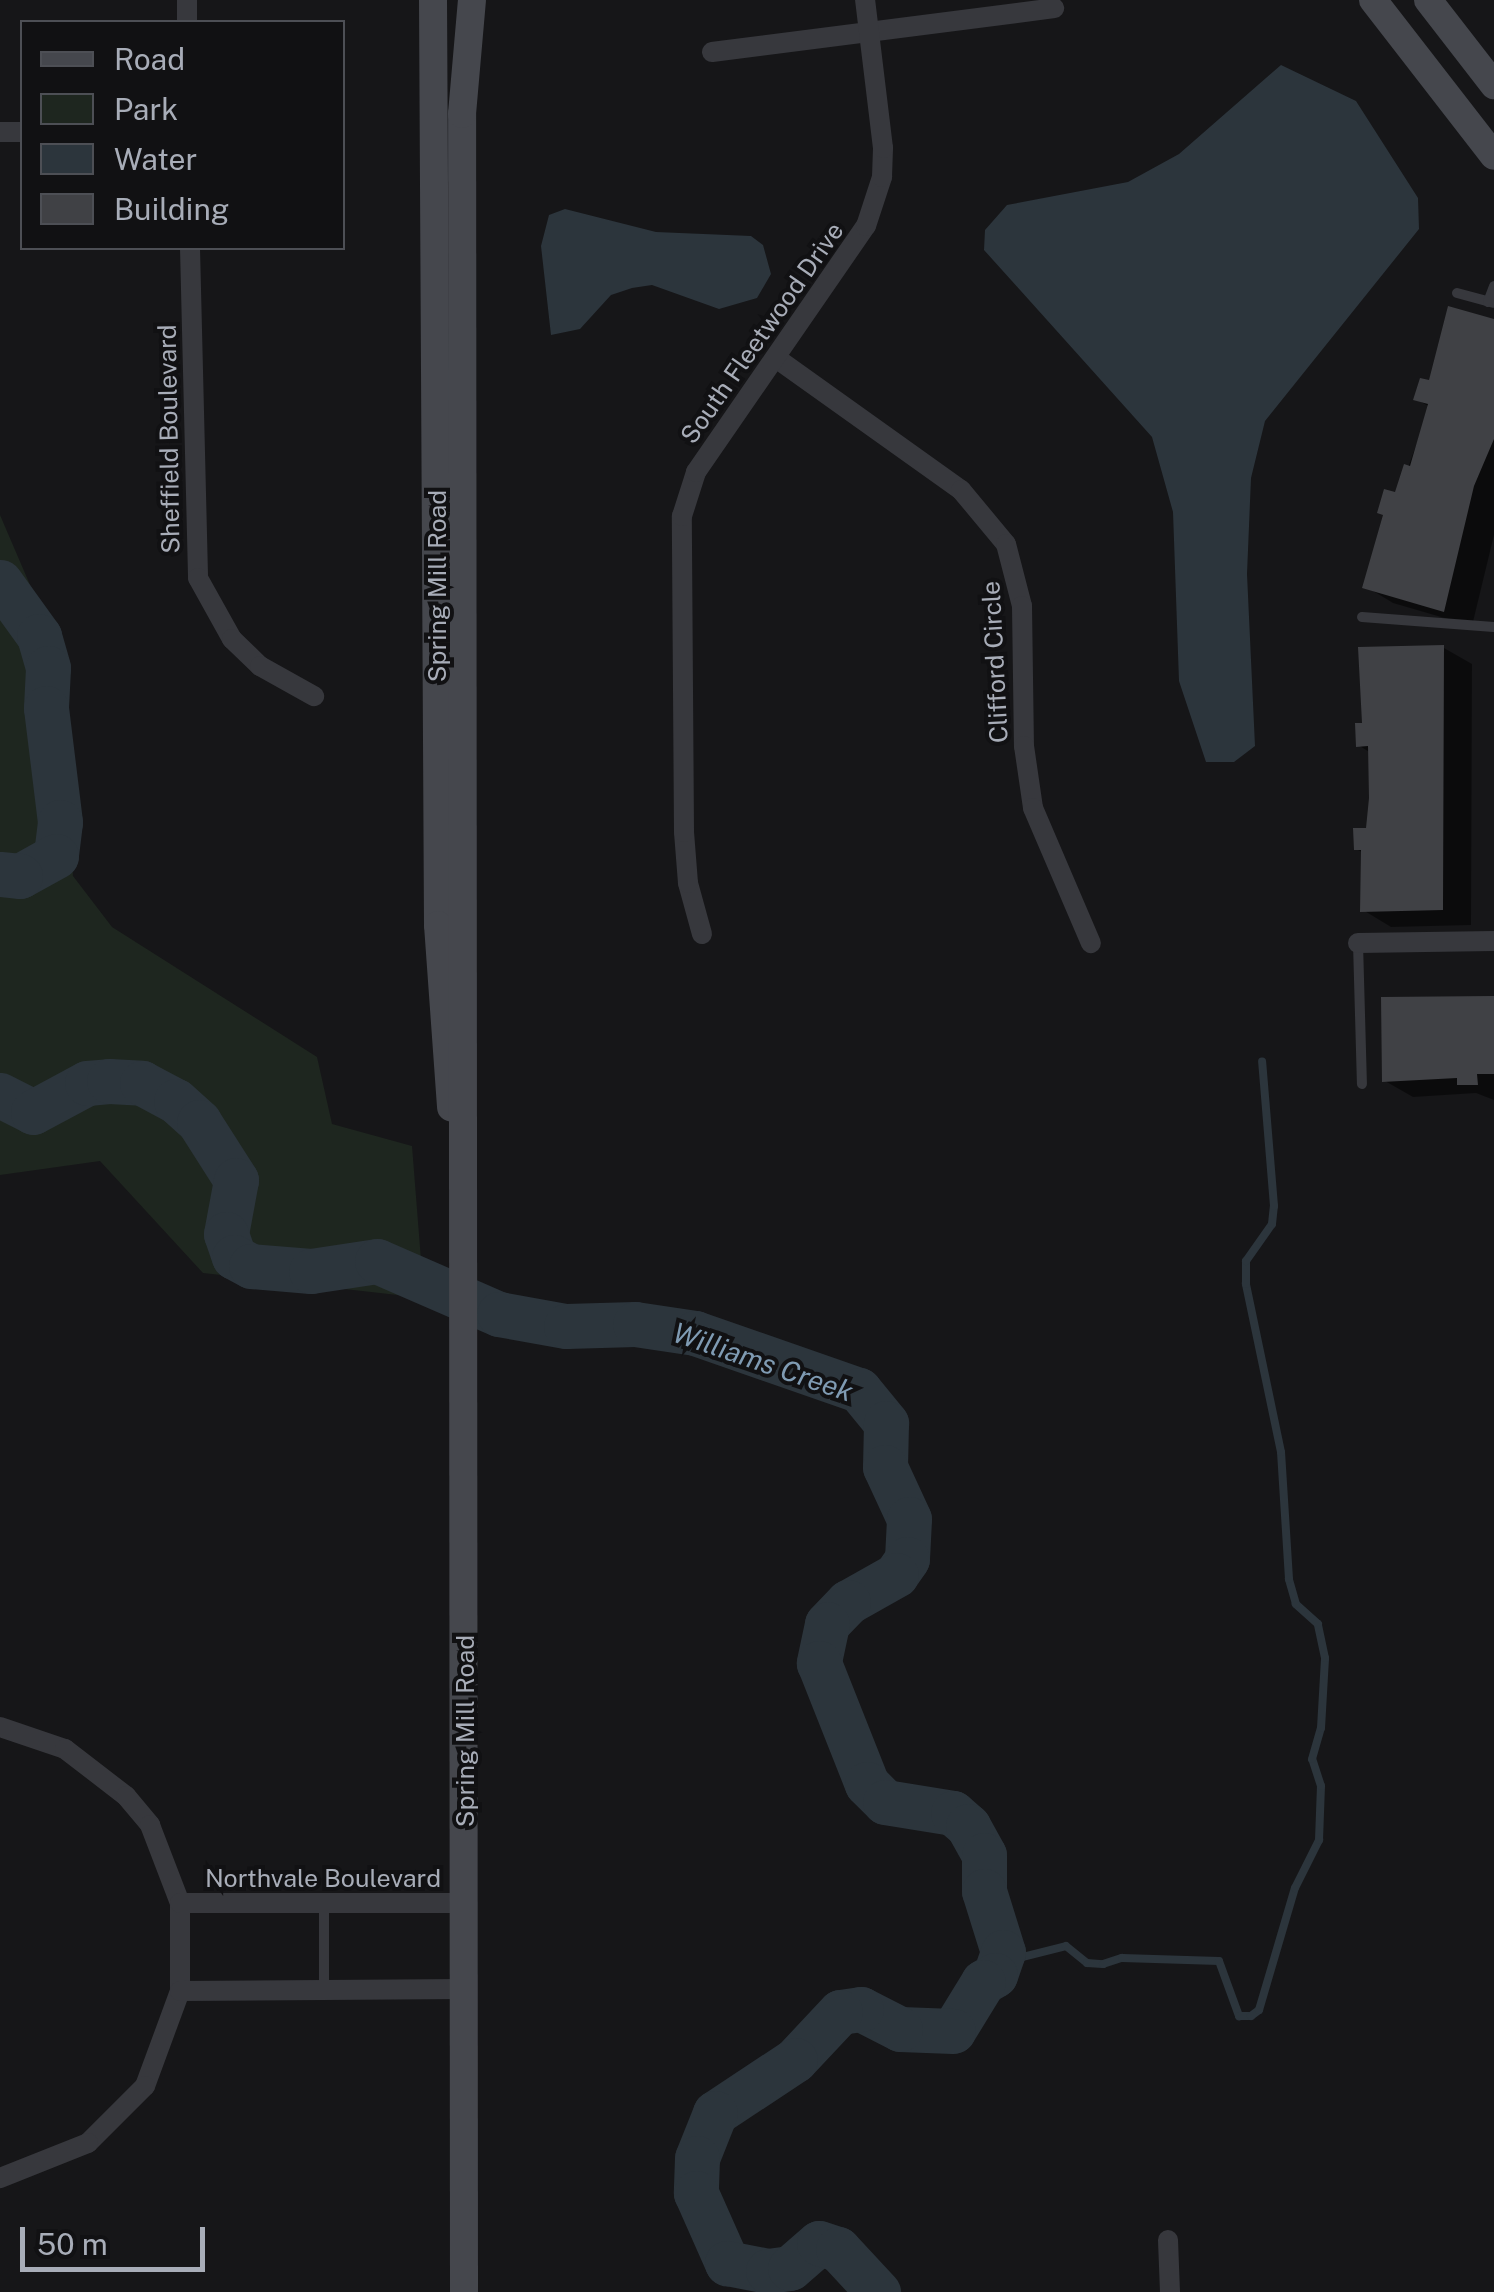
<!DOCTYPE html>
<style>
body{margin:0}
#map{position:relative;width:1494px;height:2292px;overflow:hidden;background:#161618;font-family:"Public Sans",sans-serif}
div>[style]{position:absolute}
.green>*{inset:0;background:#1e261f}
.water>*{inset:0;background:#2c353c}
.shadow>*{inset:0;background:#0007}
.stream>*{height:8px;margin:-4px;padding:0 4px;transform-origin:4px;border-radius:4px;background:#2c353c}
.river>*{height:45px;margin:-22.5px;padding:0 22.5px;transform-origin:22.5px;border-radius:22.5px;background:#2c353c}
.building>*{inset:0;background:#404145}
.lane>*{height:10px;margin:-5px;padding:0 5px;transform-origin:5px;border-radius:5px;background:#37383d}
.street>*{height:20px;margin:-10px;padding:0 10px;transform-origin:10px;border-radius:10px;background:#37383d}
.secondary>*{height:28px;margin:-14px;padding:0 14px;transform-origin:14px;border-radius:14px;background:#45474d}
span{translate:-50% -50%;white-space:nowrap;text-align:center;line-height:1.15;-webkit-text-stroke:8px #111113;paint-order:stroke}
.street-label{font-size:25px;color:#a8adb8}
.water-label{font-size:28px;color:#7f9bb3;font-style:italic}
.legend{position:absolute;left:20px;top:20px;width:325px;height:230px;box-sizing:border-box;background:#111113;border:2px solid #4d4f55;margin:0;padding:12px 18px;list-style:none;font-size:30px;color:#a8adb8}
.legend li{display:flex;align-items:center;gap:20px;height:50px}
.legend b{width:50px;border:2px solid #4d4f55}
.scale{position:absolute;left:20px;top:2227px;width:185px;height:45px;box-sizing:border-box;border:5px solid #a8adb8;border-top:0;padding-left:12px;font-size:30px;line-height:35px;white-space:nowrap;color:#a8adb8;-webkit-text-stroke:8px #111113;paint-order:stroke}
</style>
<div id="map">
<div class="green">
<div style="clip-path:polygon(0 515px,64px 664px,73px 876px,112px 927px,317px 1057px,332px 1124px,412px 1146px,424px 1298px,203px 1273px,100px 1161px,0 1175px)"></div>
</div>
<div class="water">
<div style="clip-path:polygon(1281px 65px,1356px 101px,1418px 198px,1419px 229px,1265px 421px,1251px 478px,1247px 574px,1255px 746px,1234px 762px,1206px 762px,1179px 681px,1173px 512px,1152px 437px,984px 250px,985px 230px,1007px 205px,1128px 182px,1179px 154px)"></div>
<div style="clip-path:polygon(565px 209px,656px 232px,751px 236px,763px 245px,771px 274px,757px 298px,719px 309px,652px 285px,632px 288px,611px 295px,580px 329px,551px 335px,541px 246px,549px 215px)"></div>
</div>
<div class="shadow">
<div style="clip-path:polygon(1494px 322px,1494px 535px,1472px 626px,1393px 603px,1365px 586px,1430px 407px,1416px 399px)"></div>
<div style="clip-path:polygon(1444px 648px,1472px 664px,1471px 925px,1391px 927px,1363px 910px,1364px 853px,1356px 849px,1368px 831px,1371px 753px,1358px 745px,1364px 726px)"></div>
<div style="clip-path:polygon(1494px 1000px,1494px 1100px,1476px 1093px,1413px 1097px,1385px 1081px)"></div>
</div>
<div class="stream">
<div style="left:999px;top:1963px;width:69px;rotate:-14.2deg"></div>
<div style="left:1066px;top:1946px;width:27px;rotate:39deg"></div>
<div style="left:1087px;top:1963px;width:16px;rotate:4deg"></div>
<div style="left:1103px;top:1964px;width:20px;rotate:-18deg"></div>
<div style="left:1122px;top:1958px;width:97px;rotate:1.8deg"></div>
<div style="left:1219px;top:1961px;width:59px;rotate:70deg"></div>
<div style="left:1239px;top:2016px;width:12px"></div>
<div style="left:1251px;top:2016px;width:10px;rotate:-37deg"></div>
<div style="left:1259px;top:2010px;width:127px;rotate:-73.6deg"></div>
<div style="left:1295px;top:1888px;width:54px;rotate:-63.4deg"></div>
<div style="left:1319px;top:1840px;width:54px;rotate:-87.9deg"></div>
<div style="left:1321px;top:1786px;width:28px;rotate:-108deg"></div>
<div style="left:1312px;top:1759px;width:32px;rotate:-74deg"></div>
<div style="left:1321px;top:1728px;width:70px;rotate:-86.7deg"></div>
<div style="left:1325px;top:1658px;width:35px;rotate:-102deg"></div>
<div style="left:1318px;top:1624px;width:30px;rotate:-138deg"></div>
<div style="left:1296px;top:1604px;width:26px;rotate:-106deg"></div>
<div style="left:1289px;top:1579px;width:127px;rotate:-93.6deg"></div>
<div style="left:1281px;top:1452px;width:172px;rotate:-101.8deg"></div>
<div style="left:1246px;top:1284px;width:23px;rotate:-90deg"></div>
<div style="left:1246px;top:1261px;width:45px;rotate:-54.9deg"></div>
<div style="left:1272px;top:1224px;width:18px;rotate:-84deg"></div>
<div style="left:1274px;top:1206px;width:145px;rotate:-94.7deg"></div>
</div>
<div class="river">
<div style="left:0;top:582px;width:67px;rotate:54.2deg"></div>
<div style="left:39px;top:636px;width:33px;rotate:74deg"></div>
<div style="left:48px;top:668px;width:40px;rotate:92.9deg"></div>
<div style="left:46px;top:708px;width:115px;rotate:83deg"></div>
<div style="left:60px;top:822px;width:34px;rotate:97deg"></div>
<div style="left:56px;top:856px;width:41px;rotate:150.9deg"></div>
<div style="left:20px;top:876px;width:20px;rotate:-174deg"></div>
<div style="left:0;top:1095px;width:37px;rotate:27deg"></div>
<div style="left:33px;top:1112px;width:61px;rotate:-28.2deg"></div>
<div style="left:87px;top:1083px;width:22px;rotate:-5deg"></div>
<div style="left:109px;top:1081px;width:33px;rotate:3deg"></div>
<div style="left:142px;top:1083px;width:38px;rotate:28deg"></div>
<div style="left:176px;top:1101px;width:31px;rotate:42deg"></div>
<div style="left:199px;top:1122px;width:69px;rotate:57.5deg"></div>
<div style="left:236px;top:1180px;width:55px;rotate:100.5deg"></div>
<div style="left:226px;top:1234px;width:24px;rotate:71deg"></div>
<div style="left:234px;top:1257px;width:19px;rotate:28deg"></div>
<div style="left:251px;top:1266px;width:60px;rotate:4.8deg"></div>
<div style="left:311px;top:1271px;width:67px;rotate:-8.6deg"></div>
<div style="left:377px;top:1261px;width:133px;rotate:23.5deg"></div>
<div style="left:499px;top:1314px;width:68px;rotate:10.2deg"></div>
<div style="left:566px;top:1326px;width:69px;rotate:-1.7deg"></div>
<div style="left:635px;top:1324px;width:61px;rotate:8.5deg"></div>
<div style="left:695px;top:1333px;width:174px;rotate:19.2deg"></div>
<div style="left:859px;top:1390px;width:43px;rotate:50.7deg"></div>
<div style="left:886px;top:1423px;width:44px;rotate:91.3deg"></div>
<div style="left:885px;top:1467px;width:57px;rotate:65.2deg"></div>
<div style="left:909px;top:1519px;width:40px;rotate:92.9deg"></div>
<div style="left:907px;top:1559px;width:19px;rotate:125deg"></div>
<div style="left:896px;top:1575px;width:55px;rotate:150.6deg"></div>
<div style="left:848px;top:1602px;width:30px;rotate:134deg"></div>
<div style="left:827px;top:1624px;width:40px;rotate:102deg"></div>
<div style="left:819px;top:1663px;width:130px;rotate:68.4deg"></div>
<div style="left:867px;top:1784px;width:25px;rotate:45deg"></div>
<div style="left:885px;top:1802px;width:69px;rotate:9.2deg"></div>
<div style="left:953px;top:1813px;width:20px;rotate:41deg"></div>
<div style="left:968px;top:1826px;width:33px;rotate:61deg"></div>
<div style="left:984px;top:1855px;width:36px;rotate:90deg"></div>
<div style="left:984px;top:1891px;width:64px;rotate:72.7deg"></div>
<div style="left:1003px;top:1952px;width:24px;rotate:109deg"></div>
<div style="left:995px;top:1975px;width:14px;rotate:150deg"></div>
<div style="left:983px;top:1982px;width:57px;rotate:121.5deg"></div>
<div style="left:953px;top:2031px;width:53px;rotate:-177.8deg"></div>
<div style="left:900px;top:2029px;width:44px;rotate:-152.9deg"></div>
<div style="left:861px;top:2009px;width:21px;rotate:172deg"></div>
<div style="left:840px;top:2012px;width:66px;rotate:133.2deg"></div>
<div style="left:795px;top:2060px;width:96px;rotate:146.5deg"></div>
<div style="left:715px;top:2113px;width:48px;rotate:111.8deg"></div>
<div style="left:697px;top:2158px;width:35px;rotate:92deg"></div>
<div style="left:696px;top:2193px;width:77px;rotate:66.1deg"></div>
<div style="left:727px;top:2263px;width:42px;rotate:11deg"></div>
<div style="left:768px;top:2271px;width:22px;rotate:-8deg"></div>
<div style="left:790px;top:2268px;width:38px;rotate:-41deg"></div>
<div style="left:819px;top:2243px;width:20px;rotate:18deg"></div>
<div style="left:838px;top:2249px;width:59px;rotate:47.1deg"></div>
</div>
<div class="building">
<div style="clip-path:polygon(1448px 306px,1494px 319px,1494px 439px,1474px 486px,1444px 612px,1362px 588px,1383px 515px,1377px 513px,1384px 489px,1395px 492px,1404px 464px,1410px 466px,1428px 404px,1413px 400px,1420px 378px,1429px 380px)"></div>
<div style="clip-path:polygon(1444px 645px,1443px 910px,1360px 912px,1361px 850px,1354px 850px,1353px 828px,1366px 828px,1369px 798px,1368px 746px,1356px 747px,1355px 723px,1362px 723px,1358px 647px)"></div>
<div style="clip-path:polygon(1494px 996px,1494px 1074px,1477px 1074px,1478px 1085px,1457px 1085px,1457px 1078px,1382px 1082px,1381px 997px)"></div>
</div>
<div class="lane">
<div style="left:1457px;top:293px;width:38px;rotate:15deg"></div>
<div style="left:1488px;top:302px;width:17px;rotate:-69deg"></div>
<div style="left:1362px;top:617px;width:132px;rotate:4.3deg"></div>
<div style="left:1358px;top:943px;width:141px;rotate:88.4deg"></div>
<div style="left:324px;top:1904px;width:87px;rotate:90deg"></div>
</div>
<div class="street">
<div style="left:187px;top:0;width:22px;rotate:90deg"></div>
<div style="left:712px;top:52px;width:345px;rotate:-7.3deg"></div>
<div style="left:0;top:132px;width:22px"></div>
<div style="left:190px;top:248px;width:330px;rotate:88.6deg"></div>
<div style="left:198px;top:578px;width:70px;rotate:60.9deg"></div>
<div style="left:232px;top:639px;width:39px;rotate:44deg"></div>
<div style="left:260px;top:666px;width:62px;rotate:29.1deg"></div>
<div style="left:776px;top:358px;width:227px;rotate:35.5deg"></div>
<div style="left:961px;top:490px;width:70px;rotate:50.2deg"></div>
<div style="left:1006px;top:544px;width:64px;rotate:75.5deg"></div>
<div style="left:1022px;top:606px;width:140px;rotate:89.2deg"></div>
<div style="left:1024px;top:746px;width:63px;rotate:81.7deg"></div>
<div style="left:1033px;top:808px;width:147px;rotate:66.8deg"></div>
<div style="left:702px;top:934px;width:53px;rotate:-105.4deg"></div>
<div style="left:688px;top:883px;width:51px;rotate:-94.5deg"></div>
<div style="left:684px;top:832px;width:316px;rotate:-90.4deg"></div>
<div style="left:682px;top:516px;width:46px;rotate:-72.3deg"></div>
<div style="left:696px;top:472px;width:299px;rotate:-55.4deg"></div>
<div style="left:866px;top:226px;width:52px;rotate:-71.9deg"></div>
<div style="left:882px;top:177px;width:29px;rotate:-88deg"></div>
<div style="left:883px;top:148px;width:149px;rotate:-96.9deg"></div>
<div style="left:1358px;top:943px;width:136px;rotate:-0.8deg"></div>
<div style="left:0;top:1727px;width:69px;rotate:18.7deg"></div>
<div style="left:65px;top:1749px;width:77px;rotate:37.6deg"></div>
<div style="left:126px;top:1796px;width:38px;rotate:50deg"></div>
<div style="left:150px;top:1825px;width:84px;rotate:69deg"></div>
<div style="left:180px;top:1903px;width:88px;rotate:90deg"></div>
<div style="left:180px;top:1991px;width:101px;rotate:110.2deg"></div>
<div style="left:145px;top:2086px;width:81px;rotate:135deg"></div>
<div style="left:88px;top:2143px;width:95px;rotate:158.3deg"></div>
<div style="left:180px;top:1903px;width:286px"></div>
<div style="left:180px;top:1991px;width:284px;rotate:-0.4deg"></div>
<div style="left:1168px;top:2240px;width:52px;rotate:87.8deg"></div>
</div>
<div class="secondary">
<div style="left:433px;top:0;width:925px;rotate:89.69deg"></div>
<div style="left:438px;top:925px;width:183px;rotate:85.9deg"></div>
<div style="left:1373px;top:0;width:197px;rotate:52.2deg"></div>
<div style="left:1428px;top:0;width:108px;rotate:52.2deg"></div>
<div style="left:464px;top:2292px;width:2178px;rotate:-90.05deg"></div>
<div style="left:462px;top:114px;width:114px;rotate:-85deg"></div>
</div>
<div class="street-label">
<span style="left:762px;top:333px;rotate:-55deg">South Fleetwood Drive</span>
<span style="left:169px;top:439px;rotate:-91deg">Sheffield Boulevard</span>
<span style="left:437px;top:586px;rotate:-90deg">Spring Mill Road</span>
<span style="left:995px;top:662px;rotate:-93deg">Clifford Circle</span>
<span style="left:465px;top:1731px;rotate:-90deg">Spring Mill Road</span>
<span style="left:323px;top:1878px">Northvale Boulevard</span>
</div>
<div class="water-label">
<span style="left:763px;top:1362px;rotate:19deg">Williams Creek</span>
</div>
<ul class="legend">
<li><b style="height:12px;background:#45474d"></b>Road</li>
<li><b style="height:28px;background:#1e261f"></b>Park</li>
<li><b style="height:28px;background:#2c353c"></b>Water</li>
<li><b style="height:28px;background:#404145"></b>Building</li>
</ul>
<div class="scale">50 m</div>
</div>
